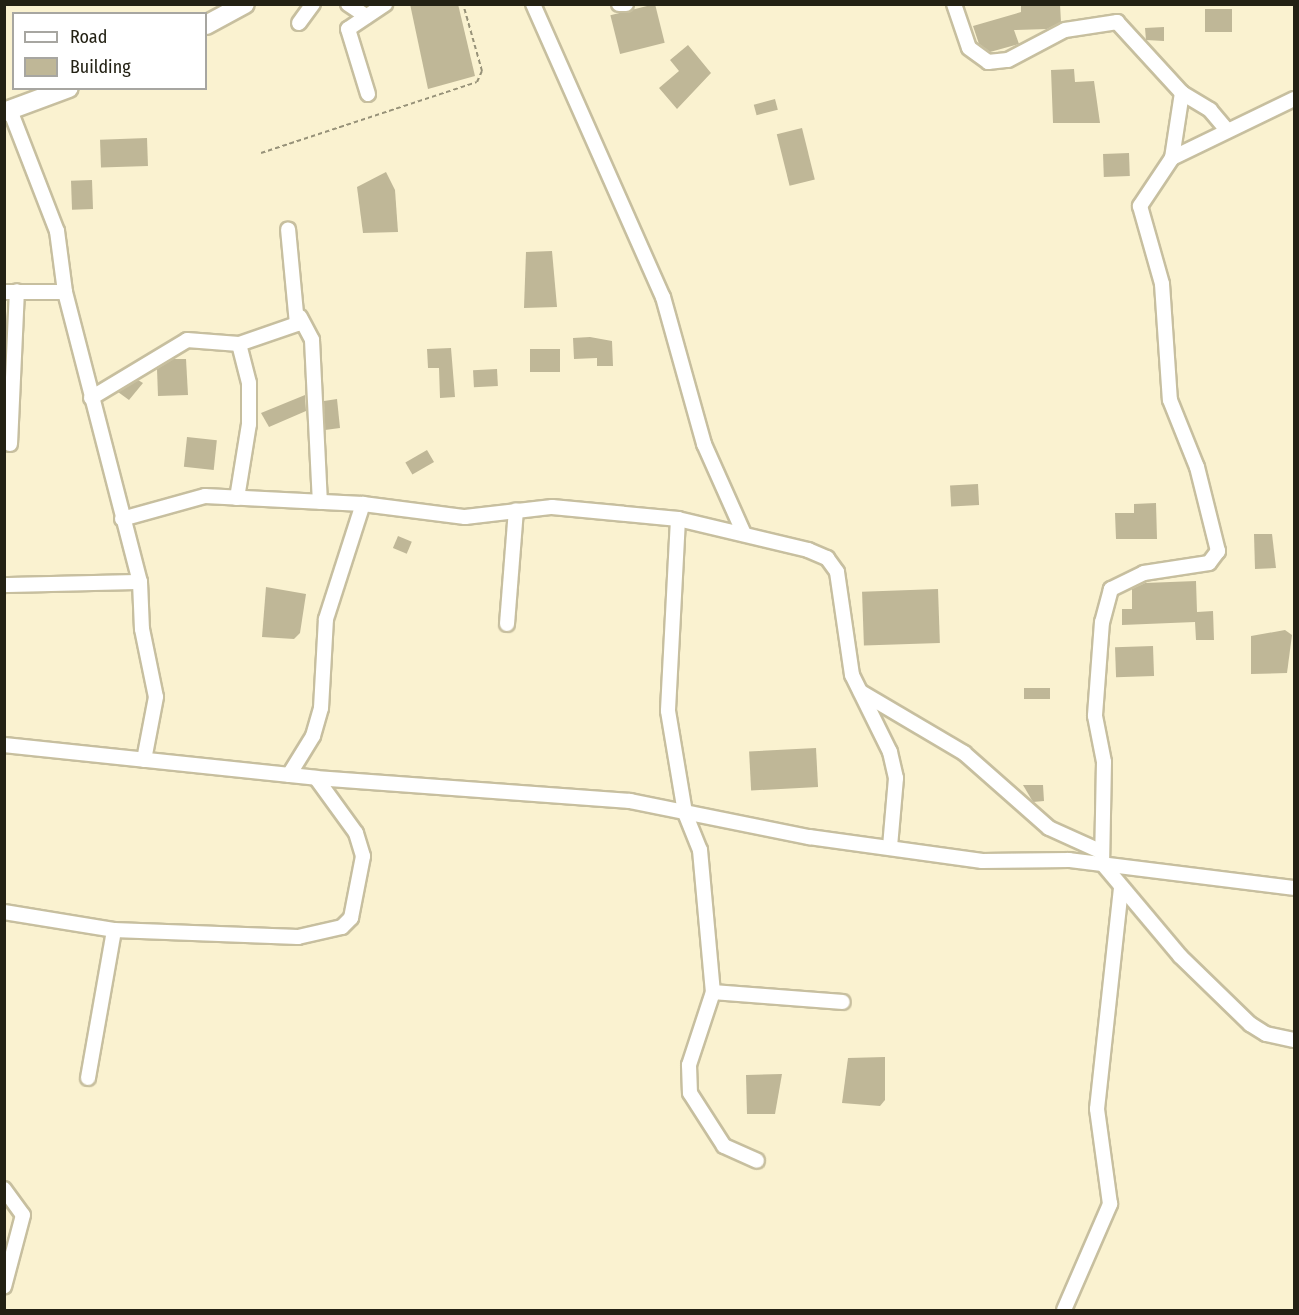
<!DOCTYPE html>
<style>
body{margin:0}
#map{position:relative;width:1299px;height:1315px;overflow:hidden;background:#faf2d0;font-family:"Fira Sans Condensed",sans-serif}
div>[style]{position:absolute}
.building>*{inset:0;background:#bfb797;transform-origin:0 0}
.path>*{height:2px;margin-top:-1px;transform-origin:0;background:repeating-linear-gradient(90deg,#979279 0 4.5px,transparent 0 7.5px)}
.roads{filter:drop-shadow(2px 0 #c7bf9f) drop-shadow(-2px 0 #c7bf9f) drop-shadow(0 2px #c7bf9f) drop-shadow(0 -2px #c7bf9f)}
.street>*{height:14px;margin:-7px;padding:0 7px;transform-origin:7px;border-radius:7px;background:#fff}
.secondary>*{height:18px;margin:-9px;padding:0 9px;transform-origin:9px;border-radius:9px;background:#fff}
span{translate:-50% -50%;white-space:nowrap;text-align:center;line-height:1.15;-webkit-text-stroke:5px #fff;paint-order:stroke}
.frame{position:absolute;inset:0;border:6px solid #232114;pointer-events:none}
.legend{position:absolute;left:12px;top:12px;width:195px;height:78px;box-sizing:border-box;background:#fff;border:2px solid #a7a6a1;margin:0;padding:8px 10px;list-style:none;font-size:18px;color:#232114}
.legend li{display:flex;align-items:center;gap:12px;height:30px}
.legend b{width:30px;border:2px solid #a7a6a1}
</style>
<div id="map">
<div class="building">
<div style="clip-path:polygon(410px 4px,458px 4px,475px 76px,428px 89px)"></div>
<div style="left:655px;top:4px;width:40px;height:46px;rotate:76deg"></div>
<div style="clip-path:polygon(1021px 4px,1060px 4px,1061px 22px,1047px 29px,1014px 30px,1019px 44px,990px 52px,979px 44px,973px 26px,1021px 12px)"></div>
<div style="left:1205px;top:9px;width:27px;height:23px"></div>
<div style="clip-path:polygon(1164px 27px,1164px 41px,1146px 40px,1145px 28px)"></div>
<div style="clip-path:polygon(688px 45px,711px 73px,677px 109px,659px 88px,679px 71px,670px 60px)"></div>
<div style="clip-path:polygon(1074px 69px,1075px 82px,1094px 81px,1100px 123px,1053px 123px,1051px 70px)"></div>
<div style="left:775px;top:99px;width:11px;height:22px;rotate:75deg"></div>
<div style="left:802px;top:128px;width:53px;height:26px;rotate:76deg"></div>
<div style="left:147px;top:138px;width:28px;height:47px;rotate:88deg"></div>
<div style="left:1129px;top:153px;width:23px;height:26px;rotate:88deg"></div>
<div style="clip-path:polygon(386px 172px,395px 190px,398px 232px,363px 233px,357px 187px)"></div>
<div style="left:92px;top:180px;width:29px;height:21px;rotate:88deg"></div>
<div style="clip-path:polygon(552px 251px,557px 307px,524px 308px,526px 252px)"></div>
<div style="clip-path:polygon(590px 337px,612px 341px,613px 366px,597px 366px,597px 358px,574px 359px,573px 338px)"></div>
<div style="clip-path:polygon(451px 348px,455px 397px,440px 398px,439px 368px,428px 368px,427px 349px)"></div>
<div style="left:560px;top:349px;width:23px;height:30px;rotate:90deg"></div>
<div style="clip-path:polygon(173px 359px,186px 359px,188px 395px,158px 396px,157px 369px)"></div>
<div style="left:497px;top:369px;width:17px;height:24px;rotate:87deg"></div>
<div style="clip-path:polygon(138px 380px,143px 383px,129px 400px,118px 392px)"></div>
<div style="clip-path:polygon(305px 395px,306px 411px,269px 427px,261px 413px)"></div>
<div style="clip-path:polygon(337px 399px,340px 428px,325px 430px,324px 401px)"></div>
<div style="left:187px;top:437px;width:30px;height:30px;rotate:6deg"></div>
<div style="left:427px;top:450px;width:14px;height:25px;rotate:60deg"></div>
<div style="left:978px;top:484px;width:21px;height:28px;rotate:87deg"></div>
<div style="clip-path:polygon(1156px 503px,1157px 539px,1116px 539px,1115px 513px,1134px 513px,1134px 504px)"></div>
<div style="clip-path:polygon(1254px 534px,1272px 534px,1276px 568px,1255px 569px)"></div>
<div style="left:398px;top:536px;width:15px;height:13px;rotate:23deg"></div>
<div style="clip-path:polygon(1196px 581px,1197px 612px,1213px 611px,1214px 640px,1196px 640px,1195px 622px,1122px 625px,1122px 609px,1132px 609px,1132px 589px,1145px 583px)"></div>
<div style="clip-path:polygon(266px 587px,306px 594px,300px 633px,294px 639px,262px 637px)"></div>
<div style="left:938px;top:589px;width:54px;height:76px;rotate:88deg"></div>
<div style="clip-path:polygon(1285px 630px,1292px 635px,1287px 673px,1251px 674px,1251px 636px)"></div>
<div style="left:1153px;top:646px;width:30px;height:38px;rotate:88deg"></div>
<div style="left:1050px;top:688px;width:11px;height:26px;rotate:90deg"></div>
<div style="left:816px;top:748px;width:39px;height:67px;rotate:87deg"></div>
<div style="clip-path:polygon(1023px 785px,1043px 785px,1044px 801px,1033px 802px)"></div>
<div style="clip-path:polygon(885px 1057px,885px 1100px,880px 1106px,842px 1103px,848px 1058px)"></div>
<div style="clip-path:polygon(782px 1074px,775px 1114px,747px 1114px,746px 1075px)"></div>
</div>
<div class="path">
<div style="left:261px;top:153px;width:227px;rotate:-18.2deg"></div>
<div style="left:477px;top:82px;width:12px;rotate:-66deg"></div>
<div style="left:482px;top:71px;width:70px;rotate:-105.8deg"></div>
</div>
<div class="roads">
<div class="street">
<div style="left:348px;top:4px;width:22px;rotate:34deg"></div>
<div style="left:533px;top:4px;width:321px;rotate:66.1deg"></div>
<div style="left:663px;top:297px;width:153px;rotate:74.4deg"></div>
<div style="left:704px;top:444px;width:98px;rotate:66deg"></div>
<div style="left:619px;top:4px;width:7px"></div>
<div style="left:954px;top:4px;width:46px;rotate:71.2deg"></div>
<div style="left:969px;top:48px;width:24px;rotate:36deg"></div>
<div style="left:988px;top:62px;width:20px;rotate:-6deg"></div>
<div style="left:1008px;top:60px;width:64px;rotate:-27.8deg"></div>
<div style="left:1065px;top:30px;width:53px;rotate:-8.7deg"></div>
<div style="left:1117px;top:22px;width:96px;rotate:47.5deg"></div>
<div style="left:1182px;top:93px;width:33px;rotate:31deg"></div>
<div style="left:1210px;top:110px;width:23px;rotate:50deg"></div>
<div style="left:299px;top:23px;width:24px;rotate:-54deg"></div>
<div style="left:368px;top:94px;width:68px;rotate:-107.1deg"></div>
<div style="left:348px;top:29px;width:45px;rotate:-34deg"></div>
<div style="left:1294px;top:99px;width:136px;rotate:154.2deg"></div>
<div style="left:1172px;top:158px;width:58px;rotate:123.7deg"></div>
<div style="left:1140px;top:206px;width:81px;rotate:74.2deg"></div>
<div style="left:1162px;top:284px;width:116px;rotate:86.1deg"></div>
<div style="left:1170px;top:400px;width:72px;rotate:68.1deg"></div>
<div style="left:1197px;top:467px;width:87px;rotate:76deg"></div>
<div style="left:1218px;top:551px;width:15px;rotate:127deg"></div>
<div style="left:1209px;top:563px;width:66px;rotate:171.3deg"></div>
<div style="left:1144px;top:573px;width:37px;rotate:154deg"></div>
<div style="left:1111px;top:589px;width:34px;rotate:105deg"></div>
<div style="left:1102px;top:622px;width:94px;rotate:94.3deg"></div>
<div style="left:1095px;top:716px;width:47px;rotate:78.9deg"></div>
<div style="left:1104px;top:762px;width:101px;rotate:91.1deg"></div>
<div style="left:1102px;top:863px;width:121px;rotate:50deg"></div>
<div style="left:1180px;top:956px;width:98px;rotate:44.2deg"></div>
<div style="left:1250px;top:1024px;width:19px;rotate:32deg"></div>
<div style="left:1266px;top:1034px;width:29px;rotate:12deg"></div>
<div style="left:10px;top:110px;width:130px;rotate:68.8deg"></div>
<div style="left:57px;top:231px;width:62px;rotate:82.5deg"></div>
<div style="left:1172px;top:158px;width:66px;rotate:-81.3deg"></div>
<div style="left:4px;top:292px;width:61px"></div>
<div style="left:65px;top:292px;width:300px;rotate:75.5deg"></div>
<div style="left:140px;top:582px;width:47px;rotate:87.6deg"></div>
<div style="left:142px;top:629px;width:69px;rotate:78.4deg"></div>
<div style="left:156px;top:697px;width:64px;rotate:100.8deg"></div>
<div style="left:300px;top:317px;width:26px;rotate:62deg"></div>
<div style="left:312px;top:340px;width:162px;rotate:87.2deg"></div>
<div style="left:239px;top:344px;width:61px;rotate:-19deg"></div>
<div style="left:297px;top:324px;width:95px;rotate:-95.4deg"></div>
<div style="left:91px;top:398px;width:112px;rotate:-31.1deg"></div>
<div style="left:187px;top:340px;width:52px;rotate:4.4deg"></div>
<div style="left:239px;top:344px;width:40px;rotate:75.6deg"></div>
<div style="left:249px;top:383px;width:41px;rotate:90deg"></div>
<div style="left:249px;top:424px;width:75px;rotate:99.2deg"></div>
<div style="left:10px;top:444px;width:153px;rotate:-87.4deg"></div>
<div style="left:122px;top:519px;width:86px;rotate:-15.5deg"></div>
<div style="left:205px;top:496px;width:158px;rotate:2.9deg"></div>
<div style="left:363px;top:504px;width:103px;rotate:7.3deg"></div>
<div style="left:465px;top:517px;width:88px;rotate:-6.6deg"></div>
<div style="left:552px;top:507px;width:127px;rotate:5.4deg"></div>
<div style="left:678px;top:519px;width:192px;rotate:93deg"></div>
<div style="left:668px;top:711px;width:103px;rotate:80.5deg"></div>
<div style="left:685px;top:813px;width:40px;rotate:68deg"></div>
<div style="left:700px;top:850px;width:143px;rotate:84.8deg"></div>
<div style="left:713px;top:992px;width:77px;rotate:108.2deg"></div>
<div style="left:689px;top:1065px;width:28px;rotate:88deg"></div>
<div style="left:690px;top:1093px;width:63px;rotate:57.3deg"></div>
<div style="left:724px;top:1146px;width:36px;rotate:24deg"></div>
<div style="left:678px;top:519px;width:134px;rotate:13.4deg"></div>
<div style="left:808px;top:550px;width:21px;rotate:23deg"></div>
<div style="left:827px;top:558px;width:17px;rotate:54deg"></div>
<div style="left:837px;top:572px;width:104px;rotate:81.7deg"></div>
<div style="left:852px;top:675px;width:86px;rotate:63.7deg"></div>
<div style="left:890px;top:752px;width:27px;rotate:77deg"></div>
<div style="left:896px;top:778px;width:69px;rotate:95deg"></div>
<div style="left:4px;top:585px;width:136px;rotate:-1.3deg"></div>
<div style="left:507px;top:624px;width:114px;rotate:-85.5deg"></div>
<div style="left:861px;top:692px;width:120px;rotate:30.6deg"></div>
<div style="left:964px;top:753px;width:113px;rotate:41.4deg"></div>
<div style="left:1049px;top:828px;width:58px;rotate:24.4deg"></div>
<div style="left:4px;top:745px;width:314px;rotate:6deg"></div>
<div style="left:316px;top:778px;width:315px;rotate:4.2deg"></div>
<div style="left:630px;top:801px;width:183px;rotate:11.4deg"></div>
<div style="left:809px;top:837px;width:175px;rotate:7.9deg"></div>
<div style="left:982px;top:861px;width:87px;rotate:-0.7deg"></div>
<div style="left:1069px;top:860px;width:227px;rotate:7.1deg"></div>
<div style="left:289px;top:775px;width:46px;rotate:-58.4deg"></div>
<div style="left:313px;top:736px;width:29px;rotate:-74deg"></div>
<div style="left:321px;top:708px;width:89px;rotate:-86.8deg"></div>
<div style="left:326px;top:619px;width:121px;rotate:-72.2deg"></div>
<div style="left:4px;top:912px;width:111px;rotate:9.3deg"></div>
<div style="left:114px;top:930px;width:184px;rotate:2.2deg"></div>
<div style="left:298px;top:937px;width:45px;rotate:-12.8deg"></div>
<div style="left:342px;top:927px;width:13px;rotate:-45deg"></div>
<div style="left:351px;top:918px;width:63px;rotate:-79deg"></div>
<div style="left:363px;top:856px;width:24px;rotate:-107deg"></div>
<div style="left:356px;top:833px;width:68px;rotate:-126deg"></div>
<div style="left:713px;top:992px;width:130px;rotate:4.4deg"></div>
<div style="left:88px;top:1078px;width:150px;rotate:-80deg"></div>
<div style="left:4px;top:1189px;width:32px;rotate:54deg"></div>
<div style="left:23px;top:1215px;width:74px;rotate:104.8deg"></div>
<div style="left:1064px;top:1310px;width:116px;rotate:-66.5deg"></div>
<div style="left:1110px;top:1204px;width:96px;rotate:-97.8deg"></div>
<div style="left:1097px;top:1109px;width:221px;rotate:-83.8deg"></div>
</div>
<div class="secondary">
<div style="left:206px;top:25px;width:44px;rotate:-28.3deg"></div>
<div style="left:4px;top:112px;width:69px;rotate:-20.3deg"></div>
</div>
</div>
<div class="frame"></div>
<ul class="legend">
<li><b style="height:8px;background:#fff"></b>Road</li>
<li><b style="height:16px;background:#bfb797"></b>Building</li>
</ul>
</div>
